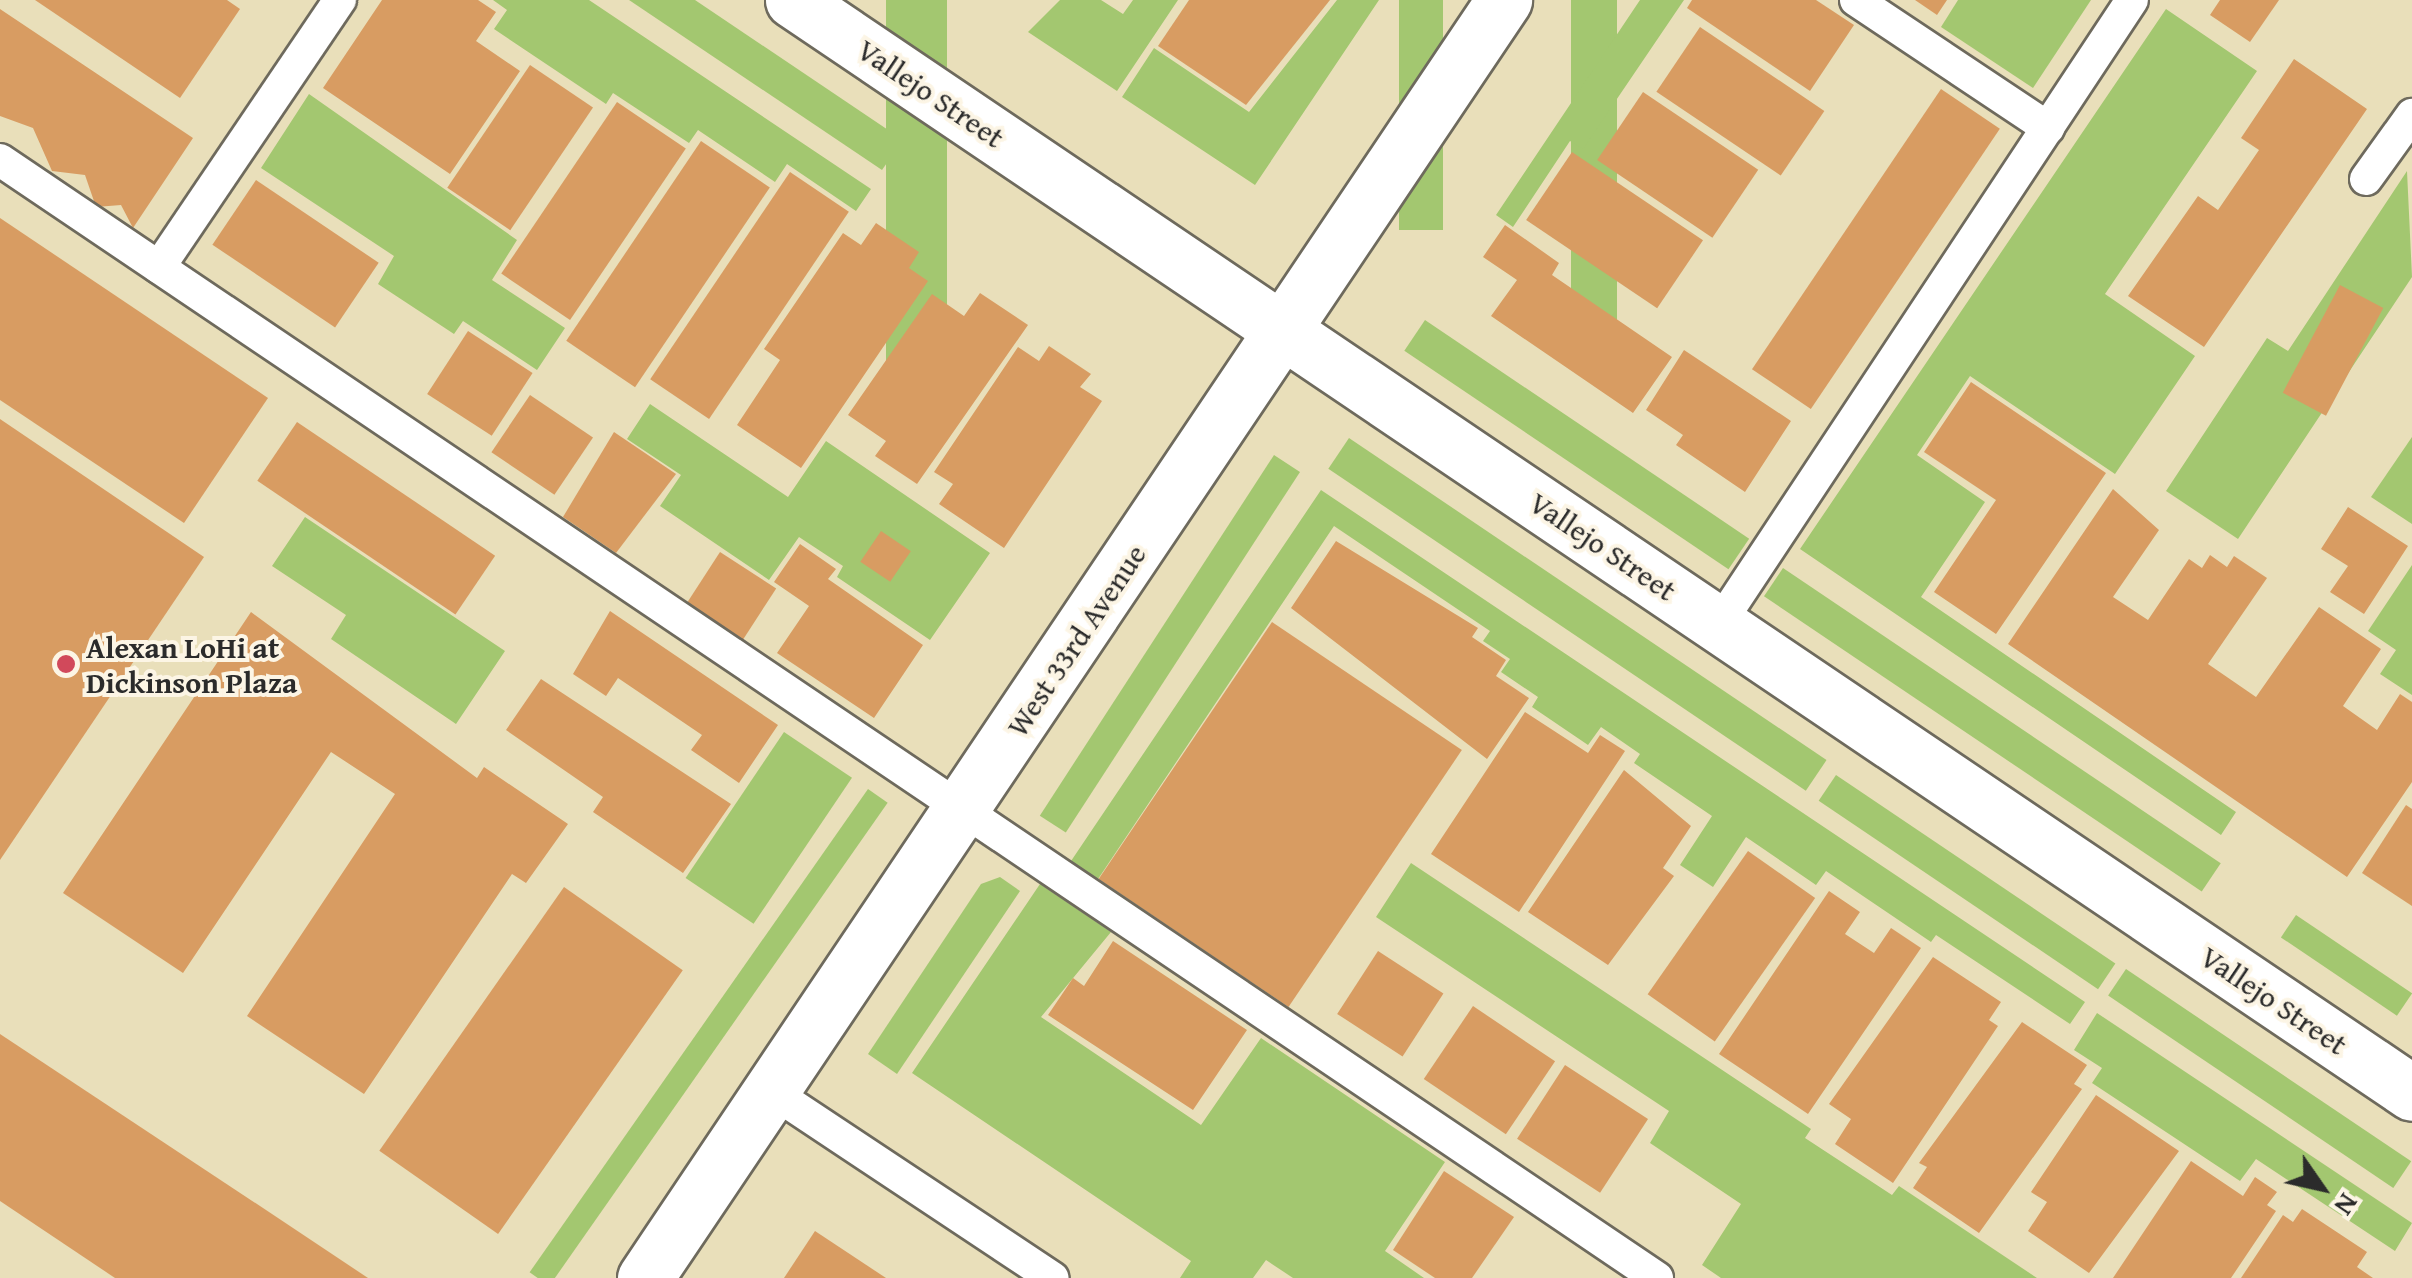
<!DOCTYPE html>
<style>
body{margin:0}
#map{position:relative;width:2412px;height:1278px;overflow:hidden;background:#e9dfba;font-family:"Gentium Book Plus",serif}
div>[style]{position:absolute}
.green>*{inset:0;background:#a3c770;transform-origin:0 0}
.building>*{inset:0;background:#d89c62;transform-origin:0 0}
.roads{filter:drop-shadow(2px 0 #6e6a5d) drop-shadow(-2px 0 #6e6a5d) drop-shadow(0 2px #6e6a5d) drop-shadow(0 -2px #6e6a5d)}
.service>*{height:32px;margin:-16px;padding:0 16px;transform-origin:16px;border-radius:16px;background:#fff}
.minor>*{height:55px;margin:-27.5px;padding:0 27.5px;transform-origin:27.5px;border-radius:27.5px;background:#fff}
.dots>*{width:28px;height:28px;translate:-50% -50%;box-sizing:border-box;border:5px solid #fcf5e5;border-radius:50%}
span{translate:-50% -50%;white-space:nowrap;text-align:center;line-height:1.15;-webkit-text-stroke:8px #fcf5e5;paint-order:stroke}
.street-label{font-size:30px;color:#2b2b2b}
.poi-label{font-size:30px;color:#2b2b2b;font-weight:700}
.left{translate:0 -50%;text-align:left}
.north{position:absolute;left:2272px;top:1138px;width:100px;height:100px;-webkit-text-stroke:8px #fcf5e5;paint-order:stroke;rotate:124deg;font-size:28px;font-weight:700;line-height:40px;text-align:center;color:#2b2b2b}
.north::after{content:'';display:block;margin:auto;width:35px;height:45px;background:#2b2b2b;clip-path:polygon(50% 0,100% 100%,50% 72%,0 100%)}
</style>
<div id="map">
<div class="green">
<div style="clip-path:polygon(493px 0,589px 0,871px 189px,856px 211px,787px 164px,775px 182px,698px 130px,689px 143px,613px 93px,606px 104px,494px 29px,507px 10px)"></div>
<div style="clip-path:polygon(629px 0,695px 0,903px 140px,882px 170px)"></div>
<div style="left:886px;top:0;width:61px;height:405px"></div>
<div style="clip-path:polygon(1060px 0,1101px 0,1123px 14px,1133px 0,1178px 0,1117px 91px,1028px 32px)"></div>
<div style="clip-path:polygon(1337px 0,1379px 0,1255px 185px,1122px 97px,1154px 48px,1249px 112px)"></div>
<div style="left:1399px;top:0;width:44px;height:230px"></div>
<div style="left:1571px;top:0;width:46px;height:330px"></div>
<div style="clip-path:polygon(1640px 0,1684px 0,1583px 149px,1570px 141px,1513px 227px,1496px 215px)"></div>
<div style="clip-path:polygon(1958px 0,2091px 0,2033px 88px,1941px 27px)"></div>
<div style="clip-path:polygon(2166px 9px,2257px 71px,2105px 294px,2195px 356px,2115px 474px,1970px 376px,1917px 455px,1985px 502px,1921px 597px,2236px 812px,2221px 835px,1800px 549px)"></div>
<div style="clip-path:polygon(309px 94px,517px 240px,492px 280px,565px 328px,537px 370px,463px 321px,454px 334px,378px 284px,394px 256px,261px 168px)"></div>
<div style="clip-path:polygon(2407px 171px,2412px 277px,2238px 539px,2166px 491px,2267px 338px,2288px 351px)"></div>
<div style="left:1425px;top:320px;width:391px;height:37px;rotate:34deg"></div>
<div style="clip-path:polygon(650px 404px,788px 497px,826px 441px,990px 553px,930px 640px,837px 577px,843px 566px,799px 537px,769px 580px,660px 506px,681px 475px,627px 439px)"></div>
<div style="clip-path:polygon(2412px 437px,2412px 524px,2371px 497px)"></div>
<div style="left:1349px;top:438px;width:576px;height:37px;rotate:34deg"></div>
<div style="left:1274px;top:455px;width:31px;height:430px;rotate:33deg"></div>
<div style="clip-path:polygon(1321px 490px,2085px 1002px,2070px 1024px,1936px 935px,1931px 942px,1826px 871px,1816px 885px,1746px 837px,1713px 887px,1680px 865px,1712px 816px,1634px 763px,1640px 754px,1601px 727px,1588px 745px,1532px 707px,1538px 697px,1501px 672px,1510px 659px,1483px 641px,1490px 631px,1334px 526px,1094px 885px,1067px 867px)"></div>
<div style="clip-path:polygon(305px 517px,505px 651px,456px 724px,331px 639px,346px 615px,272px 566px)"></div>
<div style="clip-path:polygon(2412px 565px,2412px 695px,2380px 674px,2396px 650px,2368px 631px)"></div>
<div style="left:1783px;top:568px;width:528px;height:34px;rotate:34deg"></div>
<div style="left:784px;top:732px;width:82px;height:176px;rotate:34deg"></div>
<div style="left:1836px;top:775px;width:337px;height:31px;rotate:34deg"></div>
<div style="left:868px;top:789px;width:24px;height:590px;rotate:35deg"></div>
<div style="clip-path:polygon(1411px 863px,1811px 1129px,1805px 1138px,1892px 1195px,1899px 1186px,2037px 1278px,1721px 1278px,1702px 1265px,1741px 1204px,1650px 1143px,1669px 1111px,1376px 917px)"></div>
<div style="clip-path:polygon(1000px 877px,1020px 891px,897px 1074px,868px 1054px,981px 884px)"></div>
<div style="clip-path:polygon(1040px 884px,1111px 932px,1041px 1017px,1201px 1125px,1261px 1038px,1445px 1162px,1385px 1251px,1424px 1278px,1293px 1278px,1266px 1260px,1253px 1278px,1180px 1278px,1191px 1261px,912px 1073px)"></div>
<div style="left:2296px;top:915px;width:140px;height:27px;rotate:34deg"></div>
<div style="left:2126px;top:969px;width:344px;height:32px;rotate:34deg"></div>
<div style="clip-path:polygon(2097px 1013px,2412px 1223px,2395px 1251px,2256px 1159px,2240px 1181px,2092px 1083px,2102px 1068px,2074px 1050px)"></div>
</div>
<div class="building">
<div style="clip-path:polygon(35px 0,227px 0,240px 9px,180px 98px)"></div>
<div style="clip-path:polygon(382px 0,478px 0,496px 12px,476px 41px,520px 71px,450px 174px,323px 88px)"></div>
<div style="clip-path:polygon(1189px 0,1330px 0,1246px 105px,1158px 46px)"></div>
<div style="clip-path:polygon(1692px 0,1816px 0,1854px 25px,1810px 91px,1687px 8px)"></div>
<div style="clip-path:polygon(1915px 0,1947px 0,1937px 15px)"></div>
<div style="clip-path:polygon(2220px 0,2279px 0,2250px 42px,2210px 15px)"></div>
<div style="clip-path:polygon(0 9px,193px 138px,133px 228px,121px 205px,96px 207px,85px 175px,52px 171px,33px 128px,0 116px)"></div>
<div style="left:1700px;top:27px;width:150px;height:78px;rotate:34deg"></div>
<div style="clip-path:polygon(2294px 59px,2367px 109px,2204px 347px,2128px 296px,2198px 196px,2218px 210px,2259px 150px,2241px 138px)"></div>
<div style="left:530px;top:65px;width:76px;height:148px;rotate:34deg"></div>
<div style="left:1941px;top:89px;width:71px;height:338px;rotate:34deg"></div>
<div style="left:1643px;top:92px;width:139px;height:82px;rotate:34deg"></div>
<div style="left:617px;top:102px;width:83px;height:207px;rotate:34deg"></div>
<div style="left:701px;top:141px;width:83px;height:241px;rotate:34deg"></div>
<div style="left:1572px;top:152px;width:158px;height:82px;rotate:34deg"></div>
<div style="left:790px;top:172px;width:71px;height:250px;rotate:34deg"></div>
<div style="left:256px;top:180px;width:148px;height:78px;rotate:34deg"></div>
<div style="clip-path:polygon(0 218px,268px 398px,184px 523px,0 400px)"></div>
<div style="clip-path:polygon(876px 223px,919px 252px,909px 268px,928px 281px,801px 468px,737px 425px,780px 360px,764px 349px,843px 233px,861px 245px)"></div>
<div style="clip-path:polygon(1505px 225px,1559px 263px,1552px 275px,1672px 357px,1633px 413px,1491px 316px,1517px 280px,1483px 257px)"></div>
<div style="left:2340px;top:285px;width:49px;height:122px;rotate:28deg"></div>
<div style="clip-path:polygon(980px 293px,1028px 325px,917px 484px,875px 456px,886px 441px,848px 415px,932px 294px,964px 316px)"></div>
<div style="left:468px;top:331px;width:77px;height:75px;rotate:33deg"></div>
<div style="clip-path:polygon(1049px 346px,1091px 374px,1080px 387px,1102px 401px,1004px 548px,939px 504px,953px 484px,934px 472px,1018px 347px,1039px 361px)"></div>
<div style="clip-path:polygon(1684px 350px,1791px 421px,1745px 492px,1676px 445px,1683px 435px,1646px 410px)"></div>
<div style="clip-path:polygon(1971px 382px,2106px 473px,1996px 634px,1934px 592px,1996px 500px,1924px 452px)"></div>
<div style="left:530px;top:395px;width:76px;height:69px;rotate:34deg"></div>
<div style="clip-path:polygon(0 419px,204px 557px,0 860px)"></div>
<div style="left:297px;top:422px;width:239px;height:71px;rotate:34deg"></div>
<div style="clip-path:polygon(614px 432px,676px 474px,616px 553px,563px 517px)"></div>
<div style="clip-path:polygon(2113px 489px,2159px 530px,2113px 597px,2148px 620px,2189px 559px,2202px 568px,2210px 555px,2227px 567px,2234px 556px,2267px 578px,2208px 664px,2256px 697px,2319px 607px,2381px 649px,2343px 706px,2377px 730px,2400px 694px,2412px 702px,2412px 782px,2347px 877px,2008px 644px)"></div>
<div style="clip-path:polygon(2348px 507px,2408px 546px,2364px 614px,2330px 592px,2348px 566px,2321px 549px)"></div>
<div style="left:881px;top:531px;width:36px;height:37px;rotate:34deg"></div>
<div style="clip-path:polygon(1336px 541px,1478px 628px,1472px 637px,1506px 660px,1496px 676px,1529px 698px,1487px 759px,1291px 608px)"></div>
<div style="clip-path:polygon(800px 544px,836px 569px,828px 579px,923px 645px,874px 718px,777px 653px,809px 606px,774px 582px)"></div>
<div style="left:720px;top:552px;width:67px;height:70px;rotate:33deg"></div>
<div style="clip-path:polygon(610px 611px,778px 725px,739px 783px,691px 750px,702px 735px,618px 678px,606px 696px,573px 674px)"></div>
<div style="clip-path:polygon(251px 612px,477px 778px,484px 767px,568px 824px,526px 883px,512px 874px,364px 1094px,247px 1016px,395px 794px,331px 752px,183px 973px,63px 893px)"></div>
<div style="left:1272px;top:622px;width:229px;height:310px;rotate:34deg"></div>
<div style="clip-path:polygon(541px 679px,731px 804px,683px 873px,593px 812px,603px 797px,506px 730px)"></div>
<div style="clip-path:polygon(1525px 712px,1588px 753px,1600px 735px,1625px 751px,1519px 912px,1431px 854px)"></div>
<div style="clip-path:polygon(1624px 770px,1691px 826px,1663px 868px,1674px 876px,1608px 965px,1528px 912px)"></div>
<div style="clip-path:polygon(2406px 805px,2412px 809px,2412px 906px,2362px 873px)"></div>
<div style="left:1748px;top:851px;width:82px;height:175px;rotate:35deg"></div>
<div style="left:564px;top:887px;width:145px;height:322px;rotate:35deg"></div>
<div style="clip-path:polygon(1829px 891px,1860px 912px,1845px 934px,1874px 953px,1891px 928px,1921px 948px,1808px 1114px,1719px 1054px)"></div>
<div style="clip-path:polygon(1113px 941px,1247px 1030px,1193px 1110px,1048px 1015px,1073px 978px,1084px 986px)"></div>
<div style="left:1378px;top:951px;width:78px;height:75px;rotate:33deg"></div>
<div style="clip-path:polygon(1933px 957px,2001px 1002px,1989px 1020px,1998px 1026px,1893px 1183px,1835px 1144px,1851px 1119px,1829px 1104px)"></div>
<div style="left:1473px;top:1006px;width:99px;height:88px;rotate:34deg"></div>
<div style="clip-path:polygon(2022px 1022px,2087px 1065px,2074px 1084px,2082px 1089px,1979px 1233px,1913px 1188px,1927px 1167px,1919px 1163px)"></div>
<div style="clip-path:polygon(0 1034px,266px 1210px,368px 1278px,115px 1278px,0 1201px)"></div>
<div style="left:1565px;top:1065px;width:99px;height:88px;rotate:33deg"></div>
<div style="clip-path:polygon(2096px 1095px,2179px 1151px,2089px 1273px,2028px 1231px,2047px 1202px,2031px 1192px)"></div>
<div style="clip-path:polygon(2191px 1161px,2243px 1196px,2255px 1177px,2277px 1192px,2267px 1205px,2276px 1211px,2231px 1278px,2113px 1278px)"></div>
<div style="clip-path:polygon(1444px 1171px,1514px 1217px,1472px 1278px,1435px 1278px,1393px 1250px)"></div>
<div style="clip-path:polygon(2302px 1209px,2367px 1252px,2357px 1267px,2373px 1278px,2241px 1278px,2283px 1215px,2293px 1222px)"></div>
<div style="clip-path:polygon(815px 1231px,886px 1278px,784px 1278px)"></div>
</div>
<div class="roads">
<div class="service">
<div style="left:1856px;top:0;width:231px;rotate:33.7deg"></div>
<div style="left:0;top:160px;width:1999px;rotate:34.01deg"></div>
<div style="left:2366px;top:179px;width:79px;rotate:-54.3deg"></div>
<div style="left:159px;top:267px;width:323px;rotate:-55.9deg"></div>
<div style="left:1719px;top:624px;width:748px;rotate:-56.5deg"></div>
<div style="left:771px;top:1091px;width:338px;rotate:33.6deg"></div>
</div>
<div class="minor">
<div style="left:793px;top:0;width:1953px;rotate:34.02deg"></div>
<div style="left:645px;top:1278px;width:1540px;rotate:-56.09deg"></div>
</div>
</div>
<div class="dots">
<div style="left:66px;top:664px;background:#d1495b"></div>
</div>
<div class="street-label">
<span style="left:931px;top:93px;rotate:34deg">Vallejo Street</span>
<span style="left:1603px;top:546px;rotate:34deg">Vallejo Street</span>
<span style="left:1076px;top:640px;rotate:-56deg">West 33rd Avenue</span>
<span style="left:2274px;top:1000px;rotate:34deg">Vallejo Street</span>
</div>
<div class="poi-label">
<span class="left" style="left:86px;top:664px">Alexan LoHi at<br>Dickinson Plaza</span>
</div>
<div class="north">N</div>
</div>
